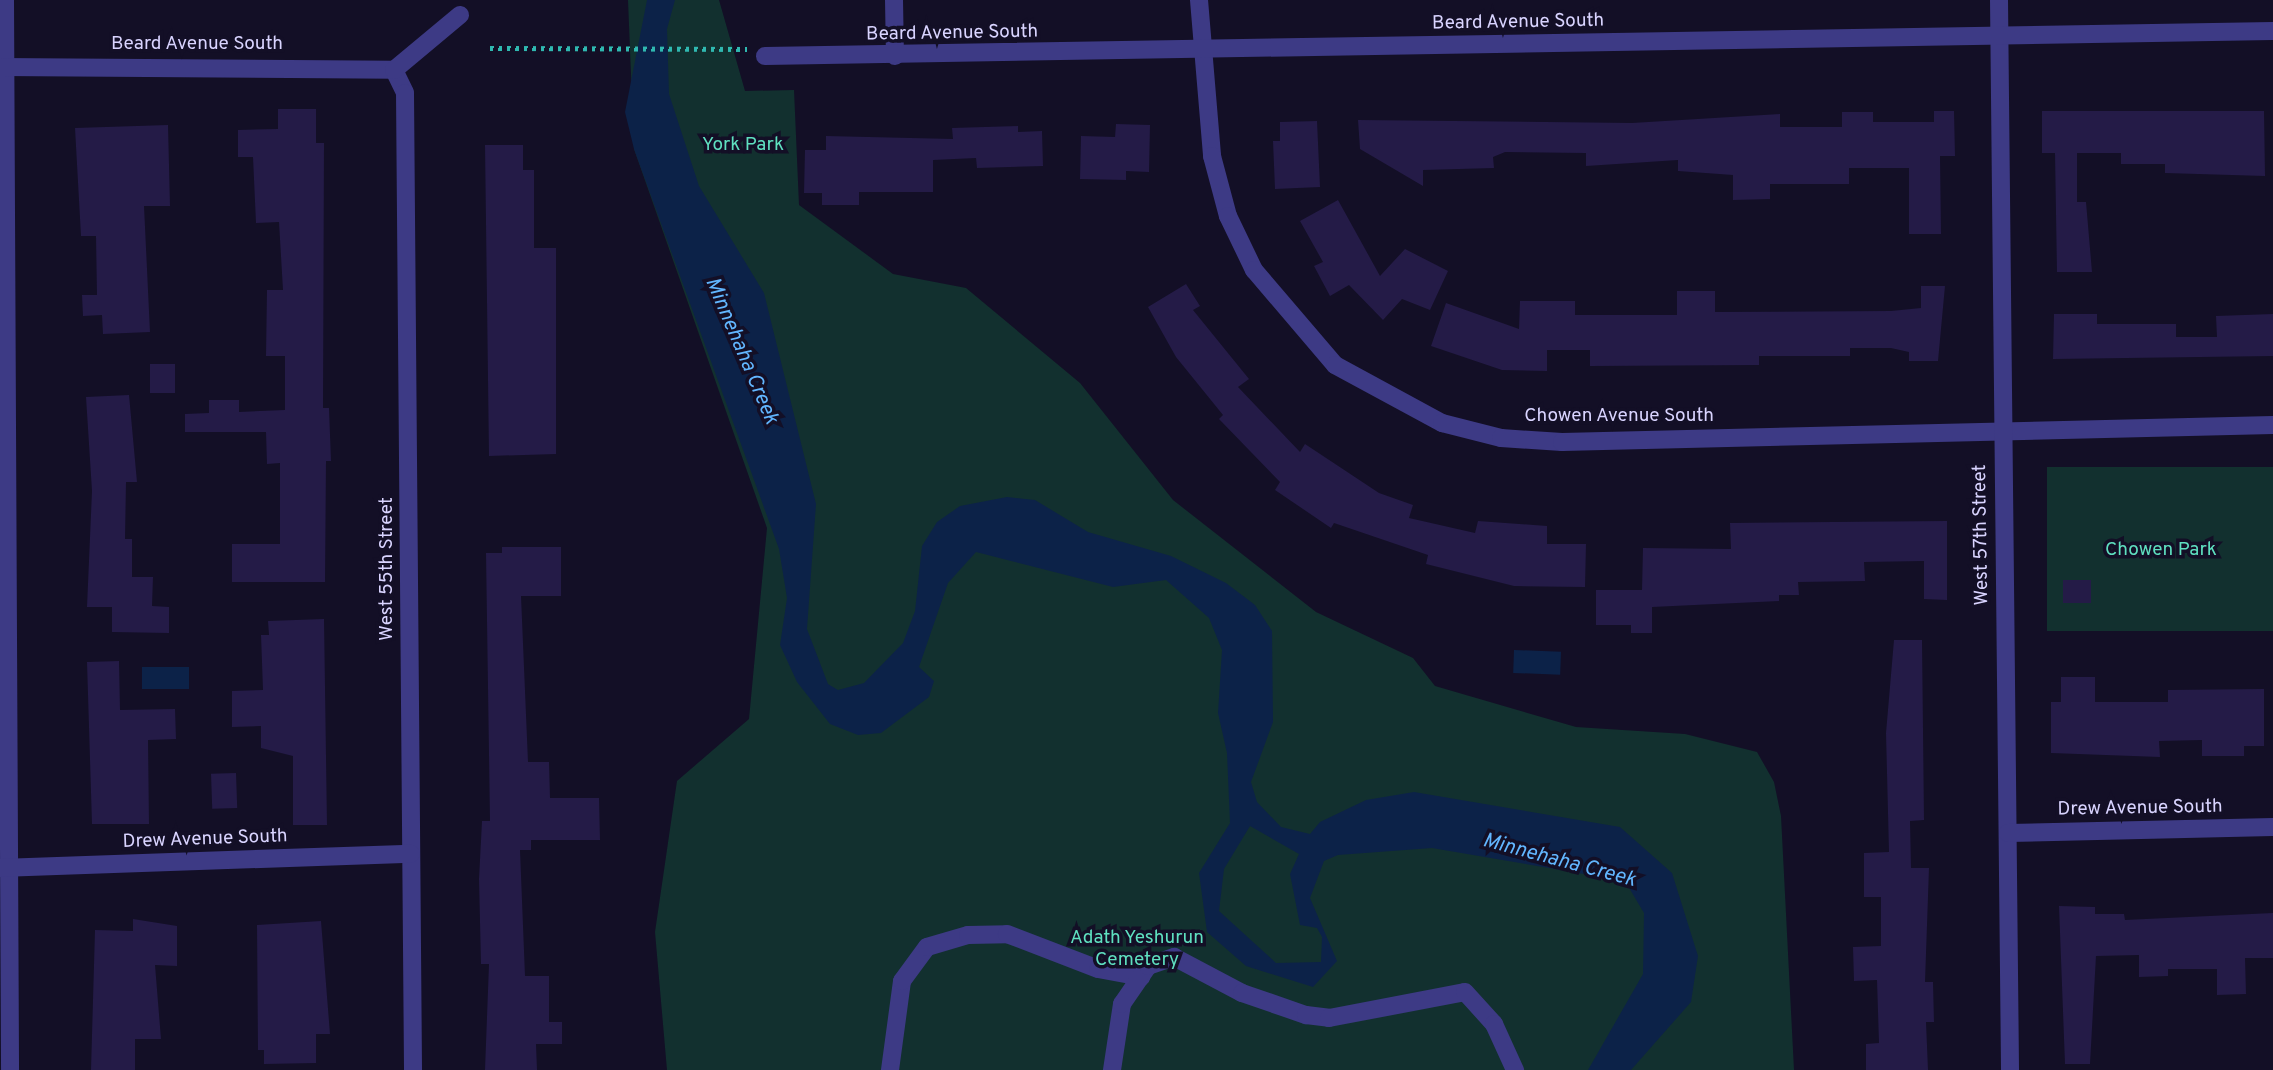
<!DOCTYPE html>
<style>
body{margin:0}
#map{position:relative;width:2273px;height:1070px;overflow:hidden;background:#130f26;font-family:Overpass,sans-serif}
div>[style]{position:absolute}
.green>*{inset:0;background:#12302f;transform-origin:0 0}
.water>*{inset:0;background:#0c2248;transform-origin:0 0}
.building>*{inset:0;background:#241b47;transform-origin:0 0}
.path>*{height:4.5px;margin-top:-2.25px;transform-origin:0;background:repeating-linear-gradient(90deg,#2fb8b0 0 3.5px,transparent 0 8.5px)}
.minor>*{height:18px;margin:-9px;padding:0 9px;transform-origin:9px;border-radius:9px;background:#3d3a85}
span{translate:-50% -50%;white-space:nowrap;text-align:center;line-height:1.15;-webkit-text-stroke:7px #130f26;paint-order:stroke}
.street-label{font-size:19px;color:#d9d4ff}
.park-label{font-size:19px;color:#5fe0c0}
.water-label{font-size:21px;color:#62b6ff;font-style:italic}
</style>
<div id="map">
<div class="green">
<div style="clip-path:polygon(628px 0,719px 0,745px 91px,794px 90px,799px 205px,893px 274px,966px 288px,1080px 383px,1173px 500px,1316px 612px,1413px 658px,1435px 686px,1576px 727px,1685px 734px,1757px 752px,1774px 782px,1781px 816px,1794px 1070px,667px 1070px,655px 932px,677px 781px,749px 719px,767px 528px,634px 149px)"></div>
<div style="left:2273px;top:467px;width:164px;height:226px;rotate:90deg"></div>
</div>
<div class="water">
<div style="clip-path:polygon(evenodd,647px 0,675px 0,667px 29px,669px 94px,699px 186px,764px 293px,816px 504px,807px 629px,828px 684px,838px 690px,864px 683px,903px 643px,915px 611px,922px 546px,937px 522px,960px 506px,1007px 497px,1035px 500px,1088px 532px,1171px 556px,1226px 583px,1255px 605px,1272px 631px,1273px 722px,1251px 782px,1257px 802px,1281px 827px,1310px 834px,1320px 822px,1366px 800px,1414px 792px,1620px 827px,1672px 873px,1698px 956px,1691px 1002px,1631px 1070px,1588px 1070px,1643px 974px,1644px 913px,1625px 881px,1432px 848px,1338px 855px,1324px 861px,1310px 898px,1337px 961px,1313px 987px,1246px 966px,1207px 932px,1199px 873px,1230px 823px,1227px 753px,1218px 713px,1222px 650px,1209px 618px,1166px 580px,1113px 587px,976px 552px,948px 583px,919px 667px,934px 681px,929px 697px,881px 733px,858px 735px,830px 724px,797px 682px,780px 645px,787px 598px,779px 549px,634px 149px,625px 112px,647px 0,1250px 826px,1299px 854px,1290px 874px,1300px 925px,1317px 928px,1322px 937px,1321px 962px,1276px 963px,1219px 911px,1224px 869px,1250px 826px)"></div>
<div style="left:1514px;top:650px;width:47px;height:23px;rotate:2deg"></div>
<div style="left:189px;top:667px;width:22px;height:47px;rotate:90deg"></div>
</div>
<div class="building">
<div style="clip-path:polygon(278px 109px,316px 109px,316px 143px,324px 143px,323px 408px,329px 408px,331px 461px,326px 461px,325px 582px,232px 582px,232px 544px,280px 544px,280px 463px,267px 464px,266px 432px,185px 432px,185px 414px,209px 413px,209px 400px,239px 400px,239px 412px,285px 410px,285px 356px,266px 356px,267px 290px,283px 290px,279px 222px,256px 223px,253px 157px,238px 157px,238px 130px,278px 129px)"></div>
<div style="clip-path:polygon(1934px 111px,1954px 111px,1955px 156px,1940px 156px,1941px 234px,1909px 234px,1909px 168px,1849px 168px,1849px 184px,1770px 184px,1770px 199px,1733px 200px,1733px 175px,1678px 171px,1678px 160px,1586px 166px,1586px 153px,1505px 152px,1493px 157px,1494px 168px,1423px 170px,1423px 186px,1360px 149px,1358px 120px,1632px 123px,1780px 114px,1780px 127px,1842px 127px,1842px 112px,1873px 112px,1873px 122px,1934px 122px)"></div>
<div style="clip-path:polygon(2042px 111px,2264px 111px,2265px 176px,2165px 173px,2165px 164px,2121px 164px,2121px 153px,2077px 153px,2077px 202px,2086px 202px,2092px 272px,2057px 272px,2055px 153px,2042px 153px)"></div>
<div style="clip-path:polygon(1317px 121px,1320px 187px,1275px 189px,1273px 141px,1280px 141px,1280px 122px)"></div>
<div style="clip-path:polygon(1116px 124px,1150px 125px,1149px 172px,1126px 171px,1126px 180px,1080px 179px,1081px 136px,1115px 137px)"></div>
<div style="clip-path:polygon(168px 125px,170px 206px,144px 206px,150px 332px,103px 334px,102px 315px,83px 316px,82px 295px,97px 295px,96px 236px,81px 236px,75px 128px)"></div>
<div style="clip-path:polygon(1018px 126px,1018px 132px,1042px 131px,1043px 166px,977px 168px,976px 158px,933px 160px,933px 192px,859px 192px,859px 205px,822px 205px,822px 193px,804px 193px,805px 150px,826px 150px,826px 136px,953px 139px,952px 128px)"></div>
<div style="clip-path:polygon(485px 145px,523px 145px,523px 170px,534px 170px,534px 248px,556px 248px,556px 454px,489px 456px)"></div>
<div style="clip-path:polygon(1338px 200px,1380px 276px,1405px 249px,1448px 271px,1430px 310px,1402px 299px,1383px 320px,1349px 285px,1330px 296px,1314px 266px,1323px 262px,1300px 221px)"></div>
<div style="clip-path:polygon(1186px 284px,1200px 306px,1193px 310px,1249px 379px,1238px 387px,1300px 452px,1305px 444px,1379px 493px,1413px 505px,1409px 518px,1475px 533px,1478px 521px,1547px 526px,1547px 544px,1586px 544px,1585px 587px,1514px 586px,1426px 564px,1428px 555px,1334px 523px,1331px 528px,1275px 490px,1280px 482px,1219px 419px,1223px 415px,1176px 357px,1148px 307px)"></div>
<div style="clip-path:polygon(1921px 286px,1945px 286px,1938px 361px,1909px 361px,1909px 352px,1891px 348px,1850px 348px,1850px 356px,1759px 356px,1759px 365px,1590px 366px,1590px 350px,1547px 350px,1547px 371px,1502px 370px,1431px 346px,1446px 303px,1519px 329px,1520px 301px,1575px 301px,1575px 315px,1677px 315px,1677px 291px,1715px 291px,1715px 312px,1891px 311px,1921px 308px)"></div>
<div style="clip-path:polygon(2054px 314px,2097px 314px,2097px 324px,2176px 324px,2176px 337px,2217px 337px,2216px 316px,2273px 314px,2273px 356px,2053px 359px)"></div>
<div style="left:150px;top:364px;width:25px;height:29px"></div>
<div style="clip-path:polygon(129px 395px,137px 482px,126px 482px,125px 539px,132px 539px,132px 577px,153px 577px,152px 606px,169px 607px,169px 633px,112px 632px,112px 607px,87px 607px,92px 491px,86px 397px)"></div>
<div style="clip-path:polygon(1947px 521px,1947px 600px,1924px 599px,1924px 561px,1864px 562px,1865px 581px,1798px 582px,1799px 595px,1779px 595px,1779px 601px,1652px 607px,1652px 633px,1631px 633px,1631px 625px,1596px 625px,1596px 590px,1642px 590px,1643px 548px,1731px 549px,1730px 523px)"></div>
<div style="clip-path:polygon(502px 547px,561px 547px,561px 596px,521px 596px,528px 762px,549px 762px,550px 798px,599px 798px,600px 840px,531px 840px,531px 850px,520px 850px,525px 976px,549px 976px,549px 1022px,562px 1022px,562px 1044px,536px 1044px,537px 1070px,485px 1070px,489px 964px,481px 964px,479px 879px,482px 821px,490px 821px,486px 553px,502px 553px)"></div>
<div style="left:2063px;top:580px;width:28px;height:23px"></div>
<div style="clip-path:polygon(324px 619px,327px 825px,293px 825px,293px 756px,261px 748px,261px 726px,232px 727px,232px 691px,263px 690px,261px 635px,269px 635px,268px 621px)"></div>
<div style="clip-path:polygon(1894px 640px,1922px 640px,1924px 820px,1910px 821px,1911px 868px,1929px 868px,1925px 982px,1933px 982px,1934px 1022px,1926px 1022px,1928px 1070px,1866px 1070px,1866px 1044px,1879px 1043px,1877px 980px,1854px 981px,1853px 947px,1881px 946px,1881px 897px,1864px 897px,1864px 853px,1889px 852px,1886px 733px)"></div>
<div style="clip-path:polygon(119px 661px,120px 710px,175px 709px,176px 739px,148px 740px,149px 824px,92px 824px,87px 662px)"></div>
<div style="clip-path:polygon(2061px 677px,2095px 677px,2095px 702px,2168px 702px,2168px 690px,2264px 689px,2264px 746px,2244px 746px,2244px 756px,2202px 756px,2202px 740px,2159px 741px,2160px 757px,2051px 753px,2051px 702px,2061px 702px)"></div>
<div style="left:236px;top:773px;width:35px;height:25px;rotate:88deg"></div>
<div style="clip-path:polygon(2059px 906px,2095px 907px,2095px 914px,2124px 914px,2125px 920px,2273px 913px,2273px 958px,2245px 958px,2246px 994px,2217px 995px,2217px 969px,2168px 969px,2168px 976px,2139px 977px,2139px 955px,2096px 956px,2090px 1064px,2065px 1064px)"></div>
<div style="clip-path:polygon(133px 919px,177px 926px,177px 966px,155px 965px,161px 1039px,135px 1039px,135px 1070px,91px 1070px,95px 930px,133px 931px)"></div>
<div style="clip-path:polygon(321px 921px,330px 1034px,316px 1034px,316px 1063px,264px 1064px,264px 1050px,258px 1050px,257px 925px)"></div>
</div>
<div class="path">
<div style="left:490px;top:48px;width:257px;rotate:0.2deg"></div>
</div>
<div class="minor">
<div style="left:5px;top:0;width:1070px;rotate:89.73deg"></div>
<div style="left:894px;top:0;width:56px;rotate:89deg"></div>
<div style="left:1199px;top:0;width:157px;rotate:85.2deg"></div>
<div style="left:1212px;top:156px;width:62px;rotate:75.1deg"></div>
<div style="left:1228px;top:216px;width:60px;rotate:64.3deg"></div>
<div style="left:1254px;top:270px;width:125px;rotate:49.5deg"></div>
<div style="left:1335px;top:365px;width:122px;rotate:28.5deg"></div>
<div style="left:1442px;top:423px;width:61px;rotate:14.3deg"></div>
<div style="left:1501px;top:438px;width:61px;rotate:3.8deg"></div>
<div style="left:1562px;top:442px;width:711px;rotate:-1.37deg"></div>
<div style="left:1999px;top:0;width:1070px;rotate:89.41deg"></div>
<div style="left:765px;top:56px;width:1508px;rotate:-0.95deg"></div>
<div style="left:0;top:67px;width:394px;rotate:0.4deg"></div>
<div style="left:394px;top:70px;width:25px;rotate:64deg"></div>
<div style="left:405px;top:93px;width:977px;rotate:89.53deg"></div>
<div style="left:394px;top:70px;width:86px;rotate:-39.8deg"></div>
<div style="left:2008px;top:833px;width:265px;rotate:-1.3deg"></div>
<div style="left:0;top:868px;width:411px;rotate:-2deg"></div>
<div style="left:890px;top:1070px;width:90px;rotate:-82.3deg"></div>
<div style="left:902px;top:981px;width:42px;rotate:-53.7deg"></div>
<div style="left:927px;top:947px;width:43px;rotate:-16.3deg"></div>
<div style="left:968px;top:935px;width:39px;rotate:-1deg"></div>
<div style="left:1007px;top:934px;width:97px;rotate:21deg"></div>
<div style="left:1098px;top:969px;width:44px;rotate:10.5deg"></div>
<div style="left:1112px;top:1070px;width:67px;rotate:-81.4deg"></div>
<div style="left:1122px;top:1004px;width:46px;rotate:-55.6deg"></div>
<div style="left:1148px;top:966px;width:28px;rotate:-19deg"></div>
<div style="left:1174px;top:957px;width:77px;rotate:27.9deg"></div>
<div style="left:1242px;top:993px;width:68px;rotate:19deg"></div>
<div style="left:1306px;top:1015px;width:23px;rotate:7deg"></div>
<div style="left:1329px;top:1018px;width:138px;rotate:-10.8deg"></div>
<div style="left:1465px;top:992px;width:43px;rotate:47.8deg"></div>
<div style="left:1494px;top:1024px;width:51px;rotate:65.5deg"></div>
</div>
<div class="street-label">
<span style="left:1518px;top:23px;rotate:-1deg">Beard Avenue South</span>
<span style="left:952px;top:34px;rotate:-1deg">Beard Avenue South</span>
<span style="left:197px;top:45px">Beard Avenue South</span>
<span style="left:1619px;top:417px">Chowen Avenue South</span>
<span style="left:1982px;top:535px;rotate:-91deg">West 57th Street</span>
<span style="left:388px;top:569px;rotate:-90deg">West 55th Street</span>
<span style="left:2140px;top:809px;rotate:-1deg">Drew Avenue South</span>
<span style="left:205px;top:840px;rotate:-2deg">Drew Avenue South</span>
</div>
<div class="park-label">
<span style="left:743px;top:146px">York Park</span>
<span style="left:2161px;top:551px">Chowen Park</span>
<span style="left:1137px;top:950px">Adath Yeshurun<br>Cemetery</span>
</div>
<div class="water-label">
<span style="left:741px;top:351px;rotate:67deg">Minnehaha Creek</span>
<span style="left:1559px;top:861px;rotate:15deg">Minnehaha Creek</span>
</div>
</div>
